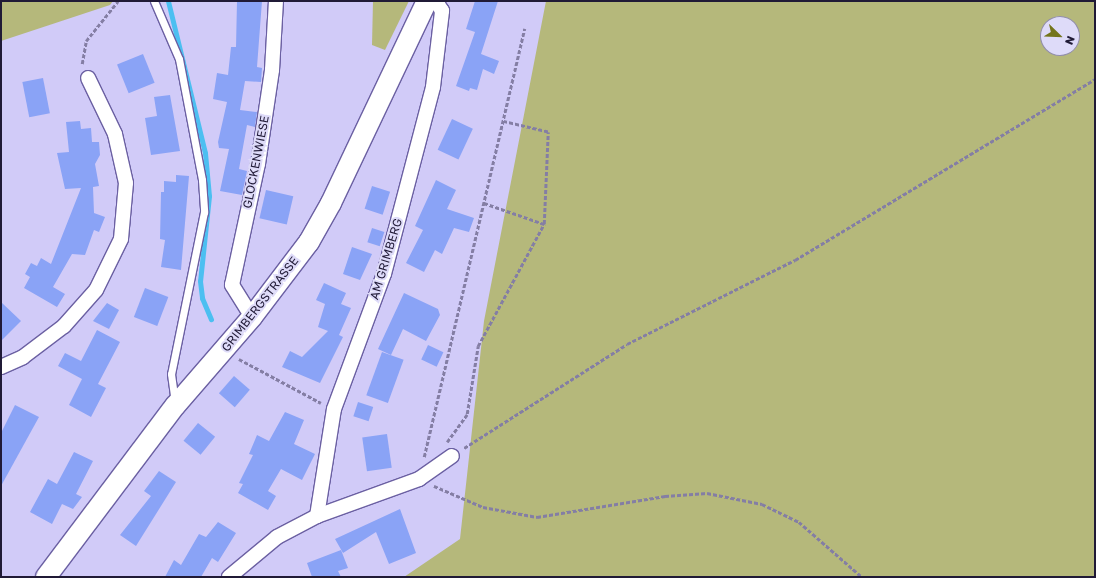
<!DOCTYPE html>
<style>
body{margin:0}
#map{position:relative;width:1096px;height:578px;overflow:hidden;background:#d1cbf8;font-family:"Golos Text",sans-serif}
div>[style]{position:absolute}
.green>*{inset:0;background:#b5b87b}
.stream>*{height:5px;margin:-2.5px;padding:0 2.5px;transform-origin:2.5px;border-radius:2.5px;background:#4cbff1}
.building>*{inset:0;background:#8aa3f6;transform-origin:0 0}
.path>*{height:2.5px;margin-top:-1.25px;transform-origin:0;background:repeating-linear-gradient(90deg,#847ea4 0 4px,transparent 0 6px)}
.roads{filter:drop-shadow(1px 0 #6b60a2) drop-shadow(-1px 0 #6b60a2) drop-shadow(0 1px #6b60a2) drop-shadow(0 -1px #6b60a2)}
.lane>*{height:7px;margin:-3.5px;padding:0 3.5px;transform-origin:3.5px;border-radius:3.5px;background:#fff}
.street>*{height:14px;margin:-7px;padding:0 7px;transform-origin:7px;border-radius:7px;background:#fff}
.secondary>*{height:20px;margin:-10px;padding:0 10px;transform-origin:10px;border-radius:10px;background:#fff}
span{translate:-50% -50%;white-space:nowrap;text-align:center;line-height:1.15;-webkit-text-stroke:4px #dedbf9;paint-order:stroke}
.street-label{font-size:12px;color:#201a36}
.frame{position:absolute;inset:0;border:2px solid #201a36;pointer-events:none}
.north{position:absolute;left:1040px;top:16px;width:40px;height:40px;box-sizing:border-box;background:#dedbf9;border:1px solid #928eab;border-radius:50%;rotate:113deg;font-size:11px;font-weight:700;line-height:16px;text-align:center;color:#201a36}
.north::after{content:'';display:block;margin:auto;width:14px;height:18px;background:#74751c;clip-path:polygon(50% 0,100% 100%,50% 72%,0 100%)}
</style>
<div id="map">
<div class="green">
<div style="clip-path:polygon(1px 1px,113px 1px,110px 5px,1px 41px)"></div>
<div style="clip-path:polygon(373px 1px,409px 1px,385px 50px,372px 45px)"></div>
<div style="clip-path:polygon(evenodd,546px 1px,1095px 1px,1095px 577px,404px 577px,460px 539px,484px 321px,546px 1px,1048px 24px,1072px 24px,1072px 48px,1048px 48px,1048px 24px)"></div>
</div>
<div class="stream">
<div style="left:168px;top:1px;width:156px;rotate:76.3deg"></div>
<div style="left:205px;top:153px;width:43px;rotate:84.7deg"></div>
<div style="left:209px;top:196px;width:85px;rotate:96deg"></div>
<div style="left:200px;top:281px;width:17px;rotate:83deg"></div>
<div style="left:202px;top:298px;width:23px;rotate:67deg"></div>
</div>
<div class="building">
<div style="clip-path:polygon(237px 1px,262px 1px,257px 67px,262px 68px,261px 82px,245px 81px,240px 110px,257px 112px,255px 127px,247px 125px,239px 169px,247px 171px,242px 195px,220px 191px,229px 149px,219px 148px,218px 142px,227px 102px,213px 99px,217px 73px,228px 75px,231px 47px,236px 47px)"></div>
<div style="clip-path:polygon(475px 1px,498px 1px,481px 54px,499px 61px,494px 74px,483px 69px,477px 90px,470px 88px,469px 91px,456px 86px,475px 32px,466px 29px)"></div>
<div style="left:143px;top:54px;width:31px;height:28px;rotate:68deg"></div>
<div style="left:43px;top:78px;width:36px;height:21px;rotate:79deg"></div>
<div style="clip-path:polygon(170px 95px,180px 151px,151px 155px,145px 118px,157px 116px,154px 97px)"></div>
<div style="left:452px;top:119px;width:23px;height:34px;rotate:25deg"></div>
<div style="clip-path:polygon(80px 121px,81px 129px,91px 128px,92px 142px,99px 142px,100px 155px,95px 164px,99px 186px,93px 187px,94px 213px,105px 217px,99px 232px,94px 230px,85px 255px,72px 254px,53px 287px,65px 294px,57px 307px,24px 288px,30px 277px,25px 274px,31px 263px,37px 266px,41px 258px,51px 264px,81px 188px,65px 189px,57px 153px,69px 152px,66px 122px)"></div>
<div style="clip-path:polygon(176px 175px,189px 176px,181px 270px,161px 267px,165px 240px,160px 239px,161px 192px,164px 192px,164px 181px,176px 182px)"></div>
<div style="clip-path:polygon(436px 180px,456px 190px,447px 209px,474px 218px,469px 232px,454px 228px,442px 254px,435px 250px,424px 272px,406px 263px,423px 230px,415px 226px)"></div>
<div style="left:372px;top:186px;width:19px;height:24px;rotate:18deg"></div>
<div style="left:266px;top:190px;width:28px;height:29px;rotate:13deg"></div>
<div style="left:372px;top:228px;width:13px;height:15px;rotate:18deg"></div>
<div style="clip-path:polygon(352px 247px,372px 254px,360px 280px,343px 274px)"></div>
<div style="clip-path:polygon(324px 283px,346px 293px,341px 304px,351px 308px,339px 335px,343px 337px,320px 383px,282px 367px,290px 351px,302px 357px,328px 331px,318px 327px,325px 304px,316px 300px)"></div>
<div style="left:145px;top:288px;width:25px;height:31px;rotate:21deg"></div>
<div style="clip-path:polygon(404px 293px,438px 309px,440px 315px,426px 341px,403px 329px,391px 355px,378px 349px)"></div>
<div style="clip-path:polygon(1px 302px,21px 321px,1px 341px)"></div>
<div style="clip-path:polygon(107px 303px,119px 310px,109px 329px,93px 321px)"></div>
<div style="clip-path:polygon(97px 330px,120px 342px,98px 384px,106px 388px,91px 417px,69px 405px,82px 379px,58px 366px,65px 353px,81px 361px)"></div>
<div style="left:428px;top:345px;width:17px;height:16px;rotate:25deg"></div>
<div style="left:382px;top:352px;width:23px;height:46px;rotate:20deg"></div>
<div style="left:234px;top:376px;width:21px;height:23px;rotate:41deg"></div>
<div style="left:358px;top:402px;width:16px;height:15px;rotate:18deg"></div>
<div style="clip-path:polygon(15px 405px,39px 417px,1px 486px,1px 433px)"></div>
<div style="clip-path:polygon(285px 412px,304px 420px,294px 444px,315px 454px,302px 480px,281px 469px,268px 491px,276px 496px,268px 510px,238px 493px,243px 484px,239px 483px,253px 455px,249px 454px,257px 435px,269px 441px)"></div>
<div style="left:198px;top:423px;width:22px;height:23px;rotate:39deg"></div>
<div style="left:387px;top:434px;width:34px;height:25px;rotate:82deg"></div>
<div style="clip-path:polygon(74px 452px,93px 461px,76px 494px,82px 497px,73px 509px,62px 504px,52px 524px,30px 512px,48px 479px,57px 484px)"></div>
<div style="clip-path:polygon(159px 471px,176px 482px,136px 546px,120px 535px,151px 496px,144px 491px)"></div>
<div style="clip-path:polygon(400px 509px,416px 553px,389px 564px,376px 532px,343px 553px,335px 539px)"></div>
<div style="clip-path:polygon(218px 522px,236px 533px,218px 562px,212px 558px,201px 577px,165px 577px,174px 560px,181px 565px,199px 534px,206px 537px)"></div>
<div style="clip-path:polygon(341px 550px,348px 568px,338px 571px,341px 577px,312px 577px,307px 563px)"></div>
</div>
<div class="path">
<div style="left:82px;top:64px;width:23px;rotate:-80deg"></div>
<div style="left:86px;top:41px;width:51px;rotate:-51.3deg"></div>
<div style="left:484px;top:203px;width:64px;rotate:19.3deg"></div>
<div style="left:239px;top:359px;width:93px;rotate:28.2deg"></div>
<div style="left:447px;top:442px;width:34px;rotate:-54deg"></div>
<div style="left:467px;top:414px;width:69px;rotate:-80.8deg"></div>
<div style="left:478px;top:346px;width:139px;rotate:-61.6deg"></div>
<div style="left:544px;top:224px;width:92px;rotate:-87.5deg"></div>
<div style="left:548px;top:132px;width:47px;rotate:-166.6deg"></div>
<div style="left:464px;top:448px;width:193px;rotate:-32.5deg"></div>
<div style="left:627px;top:344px;width:188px;rotate:-26.6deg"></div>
<div style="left:795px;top:260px;width:350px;rotate:-31.1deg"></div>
<div style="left:424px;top:457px;width:440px;rotate:-76.8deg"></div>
<div style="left:434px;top:486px;width:53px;rotate:23.2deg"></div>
<div style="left:483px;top:507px;width:55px;rotate:10.5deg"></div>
<div style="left:537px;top:517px;width:130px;rotate:-9.3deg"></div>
<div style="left:665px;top:496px;width:42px;rotate:-4.1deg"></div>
<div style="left:707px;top:493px;width:56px;rotate:11.3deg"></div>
<div style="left:762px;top:504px;width:41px;rotate:25.9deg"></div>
<div style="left:799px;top:522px;width:84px;rotate:41.1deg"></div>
</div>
<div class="roads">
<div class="lane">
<div style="left:154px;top:1px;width:63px;rotate:66.7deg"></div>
<div style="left:179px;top:59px;width:123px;rotate:79.2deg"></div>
<div style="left:202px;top:180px;width:32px;rotate:86deg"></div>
<div style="left:204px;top:212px;width:165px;rotate:101.5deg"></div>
<div style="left:171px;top:374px;width:28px;rotate:82deg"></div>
</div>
<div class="street">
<div style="left:252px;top:317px;width:38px;rotate:-122deg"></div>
<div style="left:232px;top:285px;width:124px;rotate:-77.9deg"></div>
<div style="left:258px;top:164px;width:95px;rotate:-81.5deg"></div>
<div style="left:272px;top:70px;width:69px;rotate:-86.7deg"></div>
<div style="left:1px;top:367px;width:24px;rotate:-24deg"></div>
<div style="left:23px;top:357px;width:51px;rotate:-37.1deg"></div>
<div style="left:64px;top:326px;width:48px;rotate:-48.4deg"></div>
<div style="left:96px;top:290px;width:57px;rotate:-63.9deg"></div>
<div style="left:121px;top:239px;width:56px;rotate:-84.9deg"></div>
<div style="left:126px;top:183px;width:50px;rotate:-102.7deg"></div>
<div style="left:115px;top:134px;width:62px;rotate:-115.7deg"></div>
<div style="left:317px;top:516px;width:108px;rotate:-81deg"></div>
<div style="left:334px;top:409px;width:144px;rotate:-69.7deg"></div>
<div style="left:384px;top:274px;width:193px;rotate:-75.3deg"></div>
<div style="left:433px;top:87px;width:77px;rotate:-83.2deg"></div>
<div style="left:442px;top:11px;width:12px;rotate:-121deg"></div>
<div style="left:229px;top:577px;width:62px;rotate:-39.8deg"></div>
<div style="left:277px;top:537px;width:45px;rotate:-27.7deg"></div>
<div style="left:317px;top:516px;width:109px;rotate:-19.9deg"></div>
<div style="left:419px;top:479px;width:40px;rotate:-34.9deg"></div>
</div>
<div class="secondary">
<div style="left:46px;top:577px;width:214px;rotate:-53deg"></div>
<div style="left:175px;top:406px;width:118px;rotate:-49.1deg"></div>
<div style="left:252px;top:317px;width:94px;rotate:-52.8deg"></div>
<div style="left:309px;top:242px;width:45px;rotate:-60.6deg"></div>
<div style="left:331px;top:203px;width:224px;rotate:-64.6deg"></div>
</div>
</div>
<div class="street-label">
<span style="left:256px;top:162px;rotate:-79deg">GLOCKENWIESE</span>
<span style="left:386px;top:259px;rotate:-73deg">AM GRIMBERG</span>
<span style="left:260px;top:304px;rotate:-52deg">GRIMBERGSTRASSE</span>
</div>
<div class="frame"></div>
<div class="north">N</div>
</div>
